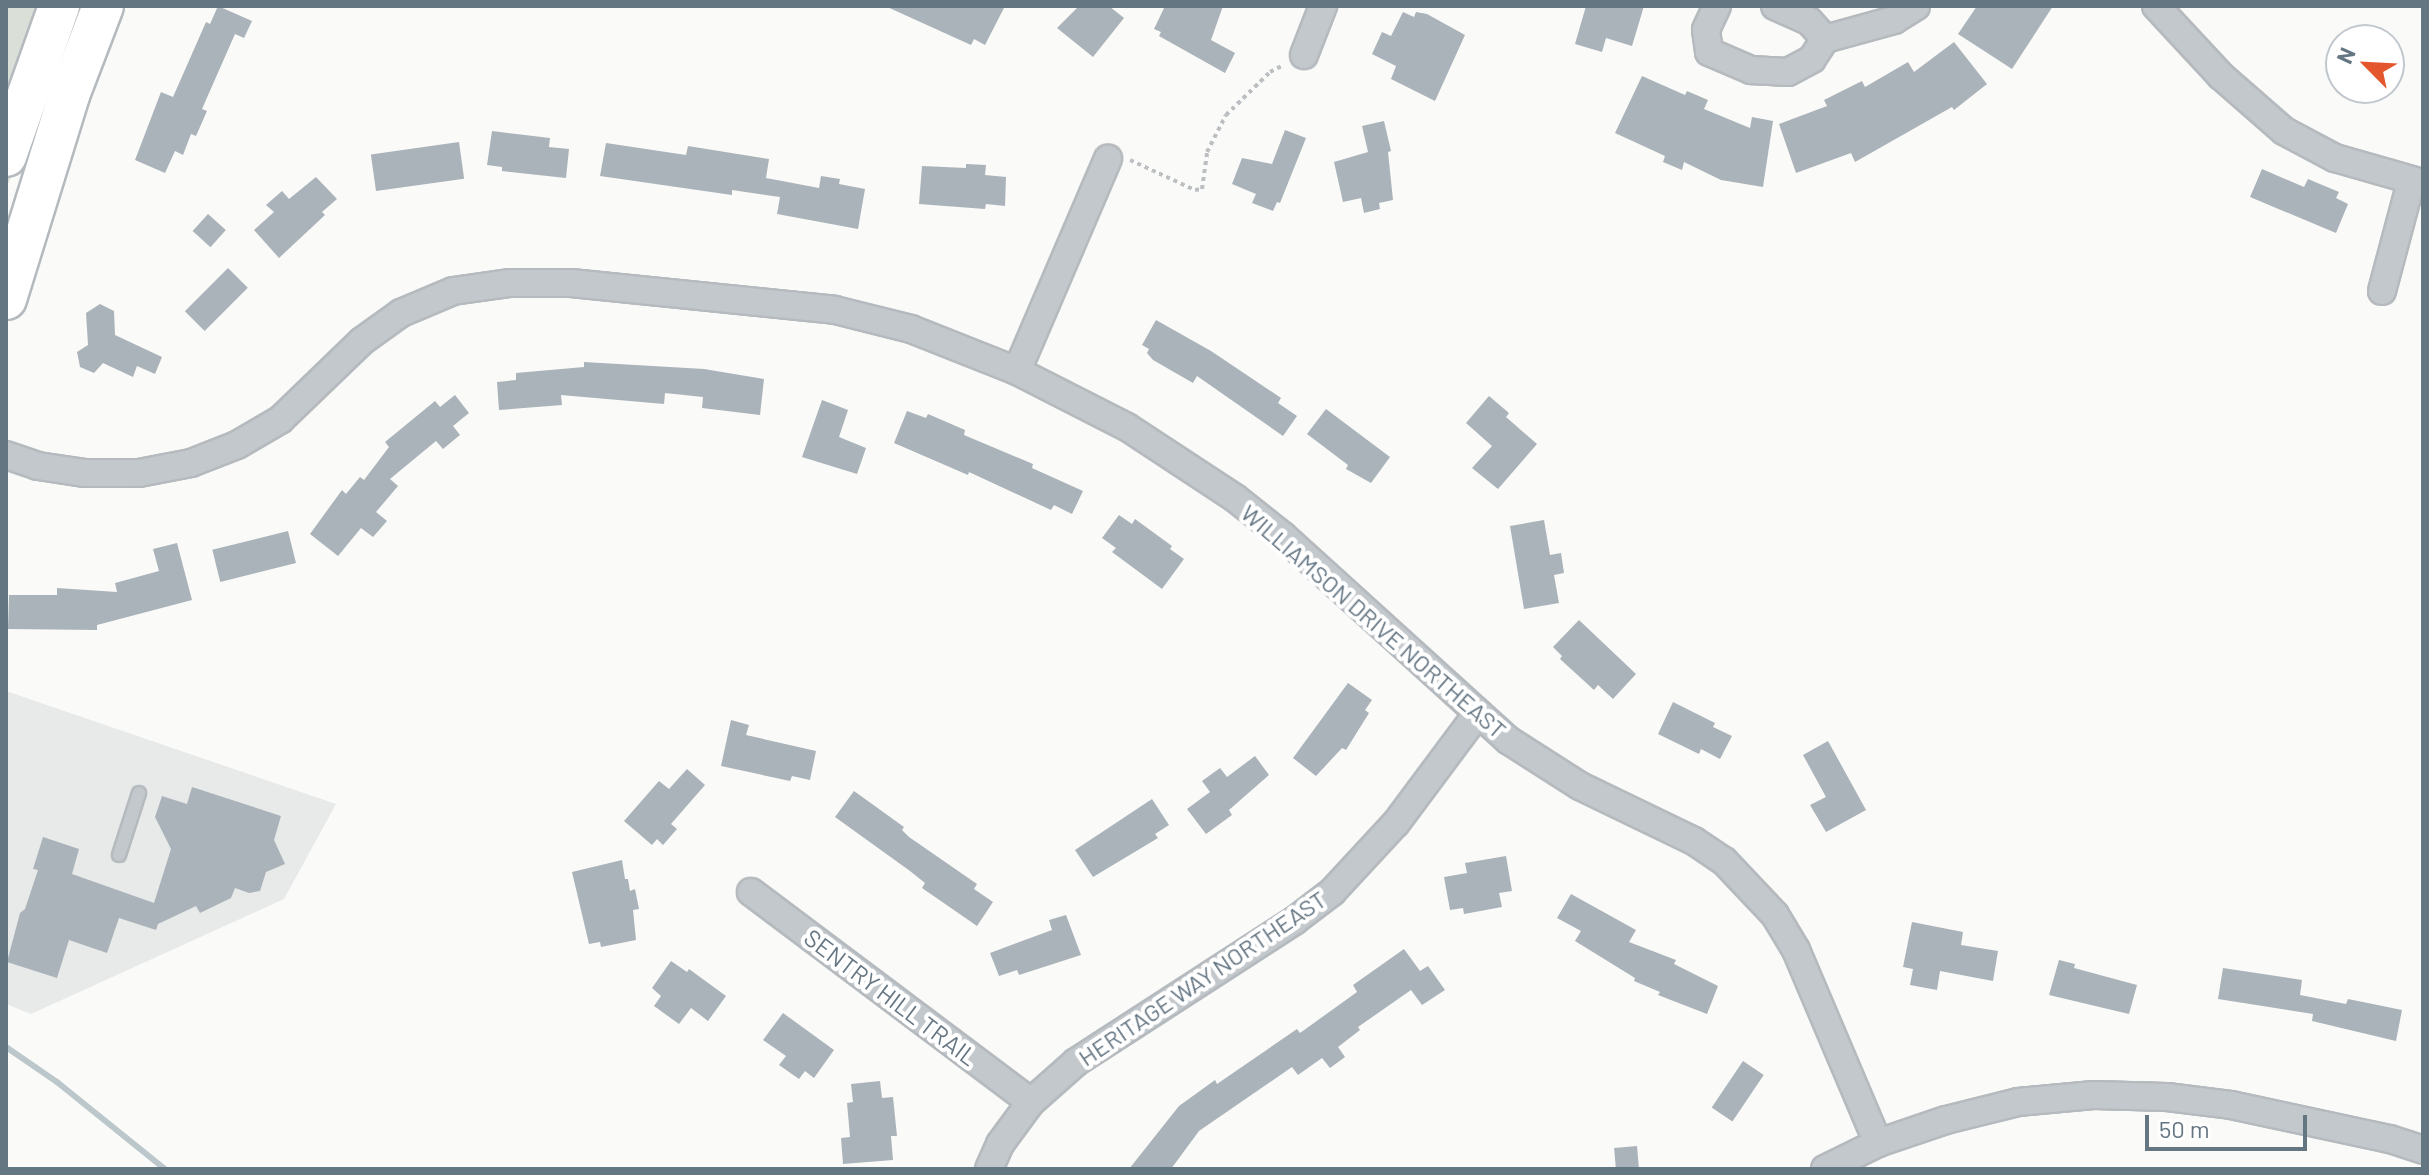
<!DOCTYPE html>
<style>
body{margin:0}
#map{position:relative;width:2429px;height:1175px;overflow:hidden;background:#fafaf8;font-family:Barlow,sans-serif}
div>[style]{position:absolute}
.built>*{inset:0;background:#e8e9e9}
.green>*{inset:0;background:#dadfd7}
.stream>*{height:6px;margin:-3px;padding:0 3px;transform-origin:3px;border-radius:3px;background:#bbc7cb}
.building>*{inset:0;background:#aab3b9;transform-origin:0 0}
.path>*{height:4px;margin-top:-2px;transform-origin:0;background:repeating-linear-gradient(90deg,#bbbfc2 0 4px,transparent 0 8px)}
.roads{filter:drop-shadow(2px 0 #b5babe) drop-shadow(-2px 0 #b5babe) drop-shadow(0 2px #b5babe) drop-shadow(0 -2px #b5babe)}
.service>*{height:12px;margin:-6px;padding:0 6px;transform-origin:6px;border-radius:6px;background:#c3c8cc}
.minor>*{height:26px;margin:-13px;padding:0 13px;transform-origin:13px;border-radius:13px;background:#c3c8cc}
.primary>*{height:40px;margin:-20px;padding:0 20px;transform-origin:20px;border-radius:20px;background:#fff}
span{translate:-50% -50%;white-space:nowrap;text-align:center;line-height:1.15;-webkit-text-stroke:8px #fff;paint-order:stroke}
.street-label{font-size:24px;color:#657683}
.frame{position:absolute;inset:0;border:8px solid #657683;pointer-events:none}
.north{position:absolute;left:2325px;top:24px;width:80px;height:80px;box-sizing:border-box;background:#fff;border:2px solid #c1c8cd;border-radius:50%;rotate:294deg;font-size:22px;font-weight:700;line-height:32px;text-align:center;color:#657683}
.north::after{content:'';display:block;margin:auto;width:28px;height:36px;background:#e4572e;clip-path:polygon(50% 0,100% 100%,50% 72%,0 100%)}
.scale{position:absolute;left:2145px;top:1115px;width:162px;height:36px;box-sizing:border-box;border:4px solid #657683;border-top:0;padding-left:10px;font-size:24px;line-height:28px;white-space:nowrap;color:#657683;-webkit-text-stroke:6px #fff;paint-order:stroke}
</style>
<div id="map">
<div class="built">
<div style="clip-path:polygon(6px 691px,336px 804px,284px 899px,31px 1014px,6px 1004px)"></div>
</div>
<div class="green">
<div style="clip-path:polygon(6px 6px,77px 6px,6px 189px)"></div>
</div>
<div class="stream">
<div style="left:6px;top:1047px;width:62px;rotate:34.5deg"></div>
<div style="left:57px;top:1082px;width:139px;rotate:38.9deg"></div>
</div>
<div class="building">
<div style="clip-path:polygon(218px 6px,252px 21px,244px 38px,235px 34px,202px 109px,207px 111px,196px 136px,191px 134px,183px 155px,175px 151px,165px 173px,135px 160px,161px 92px,173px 97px,206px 22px,210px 24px)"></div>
<div style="clip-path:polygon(885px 6px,1005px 6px,985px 45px,974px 39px,971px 45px)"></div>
<div style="clip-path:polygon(1079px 6px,1109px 6px,1124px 18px,1093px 57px,1057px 28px)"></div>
<div style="clip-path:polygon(1165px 6px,1223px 6px,1211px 40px,1235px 53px,1225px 73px,1159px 36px,1161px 32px,1154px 29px)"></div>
<div style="clip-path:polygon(1586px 6px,1644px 6px,1632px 46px,1606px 38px,1602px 52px,1575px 44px)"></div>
<div style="clip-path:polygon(1977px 6px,2053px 6px,2012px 69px,1958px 34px)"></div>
<div style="clip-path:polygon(1403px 12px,1414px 17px,1416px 12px,1427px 14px,1465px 35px,1435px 101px,1391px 79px,1396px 66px,1372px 54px,1382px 32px,1391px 36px)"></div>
<div style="clip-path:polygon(1954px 42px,1987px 84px,1954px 110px,1952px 107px,1855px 162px,1851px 153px,1796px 173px,1779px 124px,1827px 106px,1824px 100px,1862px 81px,1865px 87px,1908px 62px,1914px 72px)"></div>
<div style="clip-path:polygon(1642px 76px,1685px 95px,1687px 91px,1708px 100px,1704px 109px,1750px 128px,1752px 117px,1773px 121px,1763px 187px,1721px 180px,1684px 162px,1682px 170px,1663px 162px,1665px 156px,1615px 133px)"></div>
<div style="clip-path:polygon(1384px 121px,1391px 151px,1388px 152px,1393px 200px,1379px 203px,1380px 209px,1364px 213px,1361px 198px,1343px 202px,1334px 162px,1368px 152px,1362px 126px)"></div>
<div style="clip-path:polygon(1285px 130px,1306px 138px,1280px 203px,1277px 202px,1273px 211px,1252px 203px,1256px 194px,1232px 184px,1242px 158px,1272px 164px)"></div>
<div style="clip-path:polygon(492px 131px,550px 138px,549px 147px,569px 149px,566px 178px,502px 171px,502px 167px,487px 165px)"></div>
<div style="left:459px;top:142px;width:37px;height:89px;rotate:82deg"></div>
<div style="clip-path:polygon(606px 143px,686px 155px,688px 146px,769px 159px,766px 178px,819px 188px,821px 176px,840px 179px,839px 184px,865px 189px,858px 229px,777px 214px,780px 197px,732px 190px,732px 195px,600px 176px)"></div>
<div style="clip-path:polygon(966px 164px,986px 165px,985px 175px,1006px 177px,1005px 206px,986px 204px,985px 209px,919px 204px,922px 166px,966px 168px)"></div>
<div style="clip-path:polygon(2262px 169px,2304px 187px,2308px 179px,2339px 192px,2336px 198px,2348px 204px,2336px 233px,2250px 197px)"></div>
<div style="clip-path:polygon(316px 177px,337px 199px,322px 212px,325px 215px,279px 258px,254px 230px,274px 212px,266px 205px,282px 191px,289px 199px)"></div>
<div style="left:208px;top:214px;width:24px;height:23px;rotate:42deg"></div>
<div style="left:228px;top:268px;width:28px;height:61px;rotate:45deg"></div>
<div style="clip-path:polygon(100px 304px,114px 311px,115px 335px,162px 357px,155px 374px,137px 366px,133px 377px,103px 363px,94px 373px,80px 367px,77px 352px,88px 345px,86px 313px)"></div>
<div style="clip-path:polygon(1156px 320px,1211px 351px,1281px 398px,1278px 403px,1297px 416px,1283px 436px,1197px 376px,1193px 383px,1153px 360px,1147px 353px,1149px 349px,1142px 345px)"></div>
<div style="clip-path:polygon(584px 362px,704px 369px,764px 379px,760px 415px,702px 408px,703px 397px,665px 393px,664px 404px,561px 395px,562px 405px,499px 410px,497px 382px,516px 380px,516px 373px,584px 367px)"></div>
<div style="clip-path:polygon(455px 395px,469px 413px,453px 426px,460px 435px,443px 449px,436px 441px,390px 479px,398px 486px,376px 512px,387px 521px,373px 537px,361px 528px,338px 556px,310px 534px,342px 490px,346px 494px,360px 477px,364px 480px,389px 447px,385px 442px,435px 401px,440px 407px)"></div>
<div style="clip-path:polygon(1489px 396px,1509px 413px,1506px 417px,1537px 444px,1498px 489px,1472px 468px,1492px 446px,1466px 423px)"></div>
<div style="clip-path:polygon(822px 400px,848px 410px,839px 437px,866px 448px,857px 474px,802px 457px)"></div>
<div style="clip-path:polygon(1326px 409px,1390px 457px,1371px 483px,1346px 469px,1348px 465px,1307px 434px)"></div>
<div style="clip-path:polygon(907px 411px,926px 418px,928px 414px,965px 430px,964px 435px,1033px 464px,1032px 468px,1083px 491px,1072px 514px,1054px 505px,1051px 510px,969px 472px,968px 475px,894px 443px)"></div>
<div style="clip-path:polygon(1119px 515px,1132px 524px,1135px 519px,1172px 546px,1170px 549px,1184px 559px,1162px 589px,1112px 552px,1116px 548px,1102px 538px)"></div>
<div style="clip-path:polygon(1544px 520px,1550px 555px,1561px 553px,1564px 573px,1554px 575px,1559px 603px,1524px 609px,1510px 526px)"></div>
<div style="left:288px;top:531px;width:33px;height:78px;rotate:76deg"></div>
<div style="clip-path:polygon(177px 543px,192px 600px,97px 625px,97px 630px,8px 629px,9px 595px,57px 595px,57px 588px,117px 592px,115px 583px,159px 571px,153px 549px)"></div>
<div style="clip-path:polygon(1579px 620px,1636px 674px,1613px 699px,1598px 685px,1594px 690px,1560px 659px,1562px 656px,1553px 647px)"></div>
<div style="clip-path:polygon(1348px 683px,1372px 700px,1365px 710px,1369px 713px,1346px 750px,1342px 748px,1316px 776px,1293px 758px)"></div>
<div style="clip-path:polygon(1673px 702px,1715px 723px,1713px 727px,1732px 736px,1720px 759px,1701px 749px,1699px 754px,1658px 734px)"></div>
<div style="clip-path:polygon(731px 720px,749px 725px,746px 735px,816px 751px,810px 780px,792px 776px,790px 781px,721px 766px)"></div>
<div style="clip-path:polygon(1828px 741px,1866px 810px,1826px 832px,1810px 805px,1826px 797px,1803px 755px)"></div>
<div style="clip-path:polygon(1255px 756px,1269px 775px,1229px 810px,1232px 815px,1206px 834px,1187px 809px,1210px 792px,1202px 781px,1220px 768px,1227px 777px)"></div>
<div style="clip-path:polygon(687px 769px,705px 785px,671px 824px,677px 829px,663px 845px,657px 839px,652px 845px,624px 821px,659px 781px,669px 789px)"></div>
<div style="clip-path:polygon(192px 787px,281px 816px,274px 840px,285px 864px,266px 872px,260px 891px,249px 893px,235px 888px,231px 898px,200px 913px,196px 906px,158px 924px,156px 930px,119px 918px,107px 953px,69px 940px,57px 978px,7px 962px,20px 913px,25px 909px,38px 870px,33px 869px,43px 837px,79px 849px,72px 874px,154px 903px,171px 849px,155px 817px,162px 796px,187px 804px)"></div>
<div style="clip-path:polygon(854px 791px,904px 827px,902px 830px,909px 837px,977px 884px,974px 889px,993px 902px,977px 926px,922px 888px,925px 883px,910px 871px,835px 817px)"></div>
<div style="clip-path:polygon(1152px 799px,1169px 825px,1155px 834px,1158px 838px,1093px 877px,1075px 850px)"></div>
<div style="clip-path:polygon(1506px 856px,1512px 891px,1499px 893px,1502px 907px,1464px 914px,1463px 908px,1450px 910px,1444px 877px,1467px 873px,1465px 863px)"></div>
<div style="clip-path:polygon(622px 860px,625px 879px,628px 879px,630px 891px,635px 889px,639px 909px,633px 910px,636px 940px,601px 947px,600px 942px,589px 944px,572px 872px)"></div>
<div style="clip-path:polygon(1571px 894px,1636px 930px,1629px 942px,1676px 960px,1674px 964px,1718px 986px,1707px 1014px,1658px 995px,1660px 992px,1634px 981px,1635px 978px,1575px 941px,1581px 931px,1557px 918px)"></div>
<div style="clip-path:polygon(1066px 915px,1081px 955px,1019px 975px,1017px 970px,999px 976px,990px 953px,1052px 930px,1049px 920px)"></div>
<div style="clip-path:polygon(1912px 922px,1963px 932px,1961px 945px,1998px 951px,1993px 981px,1940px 971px,1937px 990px,1910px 985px,1913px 969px,1903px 967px)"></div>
<div style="clip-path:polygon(1404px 949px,1420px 971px,1428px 966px,1445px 990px,1422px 1005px,1411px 990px,1358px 1027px,1360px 1030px,1338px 1047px,1345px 1057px,1330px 1068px,1322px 1058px,1298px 1075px,1292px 1067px,1199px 1131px,1171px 1169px,1129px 1169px,1179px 1106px,1215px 1080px,1217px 1084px,1297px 1029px,1300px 1033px,1357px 992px,1353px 985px)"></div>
<div style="clip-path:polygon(2059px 960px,2075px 964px,2074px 968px,2137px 985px,2129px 1014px,2049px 995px)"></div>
<div style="clip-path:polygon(671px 961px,687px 972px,689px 969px,726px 996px,708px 1021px,691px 1008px,679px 1024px,654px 1006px,661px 996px,652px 988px)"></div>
<div style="clip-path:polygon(2223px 968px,2302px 980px,2300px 995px,2346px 1004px,2348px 999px,2402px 1010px,2396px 1041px,2312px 1021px,2313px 1014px,2218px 999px)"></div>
<div style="clip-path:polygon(783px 1013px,834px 1050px,814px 1078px,805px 1071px,799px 1079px,779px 1065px,786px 1056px,763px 1040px)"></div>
<div style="left:1743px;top:1061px;width:25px;height:56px;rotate:34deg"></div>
<div style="clip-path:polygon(880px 1081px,882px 1098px,893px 1097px,897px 1136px,891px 1136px,893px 1160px,843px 1164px,841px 1138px,850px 1137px,847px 1103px,853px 1102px,851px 1084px)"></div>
<div style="left:1637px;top:1146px;width:23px;height:23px;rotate:85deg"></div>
</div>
<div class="path">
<div style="left:1130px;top:160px;width:72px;rotate:24.8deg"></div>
<div style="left:1195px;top:190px;width:7px;rotate:-8deg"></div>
<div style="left:1202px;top:189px;width:37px;rotate:-82deg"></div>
<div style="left:1207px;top:152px;width:42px;rotate:-62.8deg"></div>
<div style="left:1226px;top:115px;width:62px;rotate:-44.3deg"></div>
<div style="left:1270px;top:72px;width:16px;rotate:-27deg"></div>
</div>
<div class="roads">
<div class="service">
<div style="left:119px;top:855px;width:65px;rotate:-72.1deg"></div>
</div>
<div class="minor">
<div style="left:1717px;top:6px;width:26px;rotate:115deg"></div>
<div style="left:1706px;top:30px;width:22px;rotate:82deg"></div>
<div style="left:1709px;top:52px;width:46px;rotate:23.2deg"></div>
<div style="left:1751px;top:70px;width:37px;rotate:3deg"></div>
<div style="left:1788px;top:72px;width:27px;rotate:-28deg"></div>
<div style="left:1812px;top:59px;width:24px;rotate:-57deg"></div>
<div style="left:1775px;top:6px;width:37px;rotate:24deg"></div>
<div style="left:1809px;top:21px;width:24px;rotate:48deg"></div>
<div style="left:2156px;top:6px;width:96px;rotate:47.1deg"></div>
<div style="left:2221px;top:76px;width:84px;rotate:41.1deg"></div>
<div style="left:2284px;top:131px;width:58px;rotate:27.9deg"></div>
<div style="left:2335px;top:158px;width:91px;rotate:15.9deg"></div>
<div style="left:1825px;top:39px;width:72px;rotate:-15.4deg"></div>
<div style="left:1894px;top:20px;width:26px;rotate:-32deg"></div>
<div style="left:1304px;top:55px;width:53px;rotate:-68.8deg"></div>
<div style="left:2382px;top:291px;width:113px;rotate:-75.1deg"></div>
<div style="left:1017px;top:371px;width:231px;rotate:-66.8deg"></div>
<div style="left:6px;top:455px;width:34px;rotate:19deg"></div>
<div style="left:38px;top:466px;width:48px;rotate:8.5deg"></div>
<div style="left:85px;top:473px;width:54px"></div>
<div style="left:139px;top:473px;width:53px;rotate:-10.9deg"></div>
<div style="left:191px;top:463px;width:49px;rotate:-21.4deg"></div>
<div style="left:237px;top:445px;width:50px;rotate:-30.2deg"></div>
<div style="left:280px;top:420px;width:114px;rotate:-43.9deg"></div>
<div style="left:362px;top:341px;width:48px;rotate:-35.7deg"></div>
<div style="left:401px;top:313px;width:56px;rotate:-22.9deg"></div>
<div style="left:453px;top:291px;width:58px;rotate:-8deg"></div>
<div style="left:510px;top:283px;width:61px"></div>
<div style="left:571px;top:283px;width:265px;rotate:5.8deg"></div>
<div style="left:835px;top:310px;width:78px;rotate:14deg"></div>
<div style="left:911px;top:329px;width:114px;rotate:21.6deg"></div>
<div style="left:1017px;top:371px;width:123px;rotate:27deg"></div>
<div style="left:1127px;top:427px;width:129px;rotate:33.3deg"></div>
<div style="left:1235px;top:498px;width:61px;rotate:38.4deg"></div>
<div style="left:1283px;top:536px;width:304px;rotate:42.2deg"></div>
<div style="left:1508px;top:740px;width:85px;rotate:32.6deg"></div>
<div style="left:1580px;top:786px;width:127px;rotate:25.8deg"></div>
<div style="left:1694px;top:841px;width:36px;rotate:34deg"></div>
<div style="left:1724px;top:861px;width:74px;rotate:46.6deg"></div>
<div style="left:1775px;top:915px;width:41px;rotate:59deg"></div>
<div style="left:1796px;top:950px;width:210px;rotate:67deg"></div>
<div style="left:751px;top:892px;width:350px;rotate:36.9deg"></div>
<div style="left:989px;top:1169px;width:27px;rotate:-66deg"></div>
<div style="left:1000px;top:1144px;width:52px;rotate:-53.6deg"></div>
<div style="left:1031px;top:1102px;width:60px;rotate:-41.6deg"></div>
<div style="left:1076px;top:1062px;width:260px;rotate:-32.9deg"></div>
<div style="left:1294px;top:921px;width:48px;rotate:-37.3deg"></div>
<div style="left:1332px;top:892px;width:94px;rotate:-47.2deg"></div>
<div style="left:1396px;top:823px;width:137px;rotate:-53.3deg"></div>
<div style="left:1825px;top:1169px;width:59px;rotate:-26.1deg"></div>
<div style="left:1878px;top:1143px;width:72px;rotate:-18.7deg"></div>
<div style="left:1946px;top:1120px;width:74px;rotate:-14deg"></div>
<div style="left:2018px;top:1102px;width:76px;rotate:-5.3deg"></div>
<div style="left:2094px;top:1095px;width:73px;rotate:1.6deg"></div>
<div style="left:2167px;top:1097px;width:64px;rotate:7.1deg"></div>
<div style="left:2231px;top:1105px;width:163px;rotate:12.1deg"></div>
<div style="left:2390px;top:1139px;width:35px;rotate:18deg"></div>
</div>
<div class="primary">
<div style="left:6px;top:156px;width:159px;rotate:-70.5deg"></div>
<div style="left:6px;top:299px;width:214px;rotate:-72.8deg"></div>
<div style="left:69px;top:95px;width:95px;rotate:-69.1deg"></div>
</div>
</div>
<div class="street-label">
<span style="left:1374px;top:621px;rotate:41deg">WILLIAMSON DRIVE NORTHEAST</span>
<span style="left:1202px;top:978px;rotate:-34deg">HERITAGE WAY NORTHEAST</span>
<span style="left:891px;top:997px;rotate:37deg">SENTRY HILL TRAIL</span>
</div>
<div class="frame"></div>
<div class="north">N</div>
<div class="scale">50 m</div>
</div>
